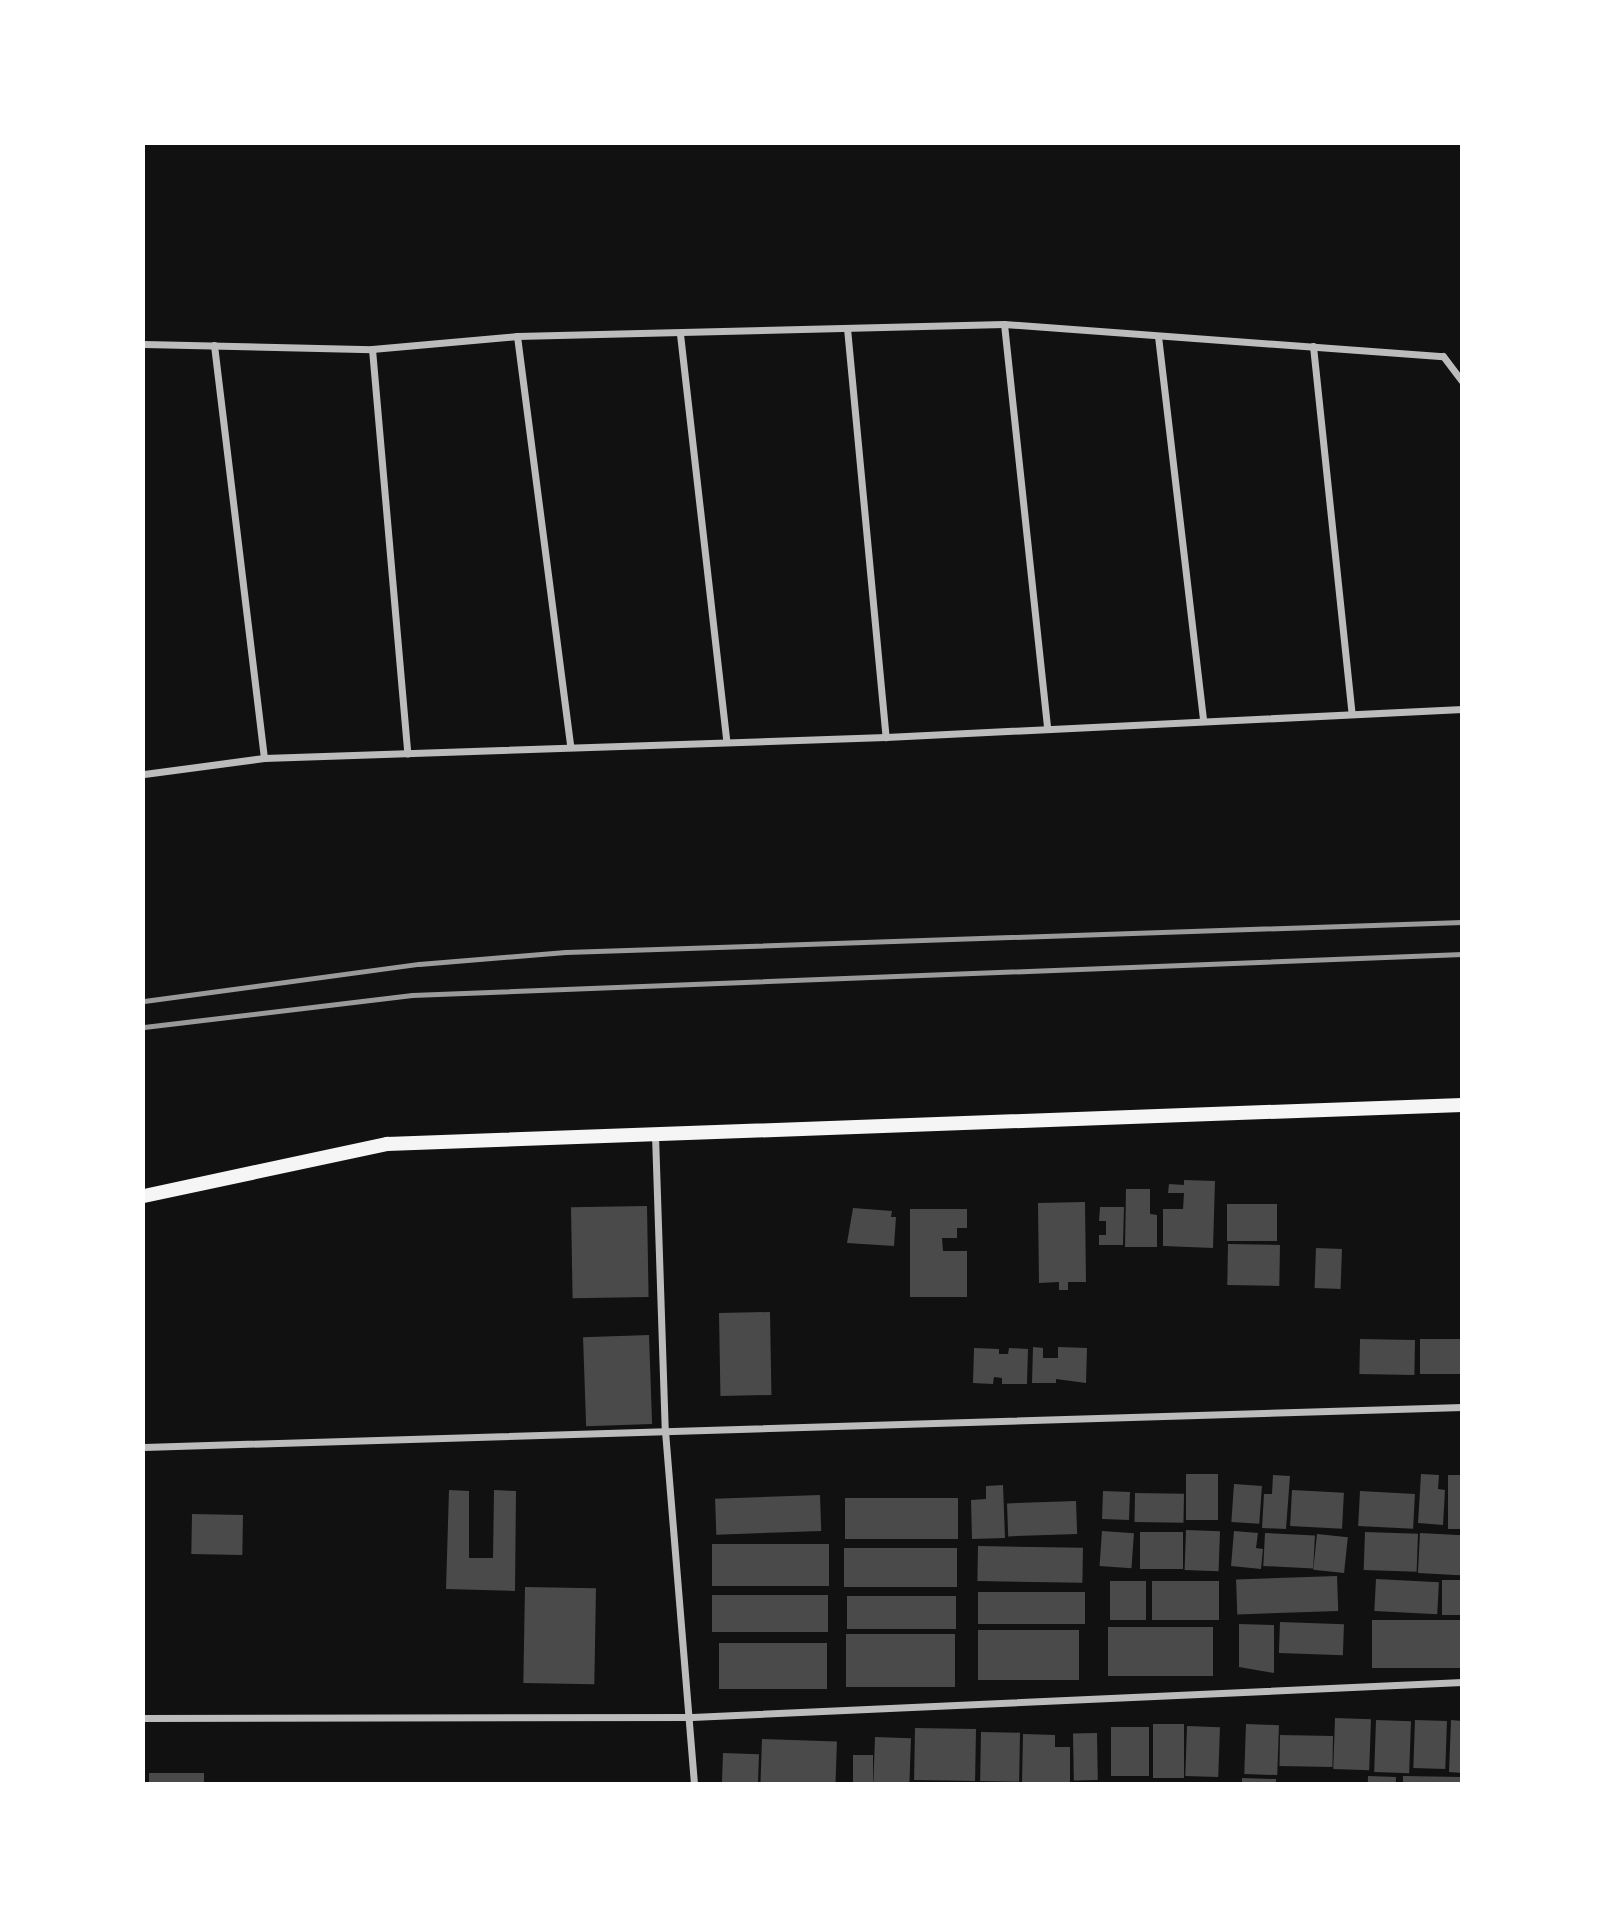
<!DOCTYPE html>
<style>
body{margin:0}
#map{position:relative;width:1605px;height:1927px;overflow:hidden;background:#111;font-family:"PT Serif",serif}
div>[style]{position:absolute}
.building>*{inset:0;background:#4a4a4a;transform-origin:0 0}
.minor>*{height:7px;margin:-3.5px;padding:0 3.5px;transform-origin:3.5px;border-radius:3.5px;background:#bcbcbc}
.secondary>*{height:14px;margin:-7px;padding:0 7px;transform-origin:7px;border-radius:7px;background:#f5f5f5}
.rail>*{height:5px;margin:-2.5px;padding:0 2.5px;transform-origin:2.5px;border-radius:2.5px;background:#9a9a9a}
span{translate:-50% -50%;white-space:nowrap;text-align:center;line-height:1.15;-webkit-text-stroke:7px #fff;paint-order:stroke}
.frame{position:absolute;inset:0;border:145px solid #fff;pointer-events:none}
</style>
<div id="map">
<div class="building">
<div style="clip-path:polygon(1184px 1180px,1215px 1181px,1213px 1248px,1163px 1246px,1163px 1209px,1183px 1209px,1184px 1193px,1168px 1193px,1169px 1184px,1184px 1185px)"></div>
<div style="clip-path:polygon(1126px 1189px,1150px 1189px,1150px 1214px,1157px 1215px,1157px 1247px,1125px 1247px)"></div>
<div style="clip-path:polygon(1085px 1202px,1086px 1282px,1068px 1282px,1068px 1290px,1059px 1290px,1059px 1282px,1039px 1283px,1038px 1203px)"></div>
<div style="left:1227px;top:1204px;width:50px;height:37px"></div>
<div style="left:647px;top:1206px;width:91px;height:76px;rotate:89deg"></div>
<div style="clip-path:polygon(1100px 1207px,1124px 1207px,1123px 1245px,1099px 1245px,1099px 1235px,1106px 1235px,1106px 1221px,1099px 1221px)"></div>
<div style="clip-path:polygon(853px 1208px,892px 1211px,891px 1217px,896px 1217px,894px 1246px,847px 1243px)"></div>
<div style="clip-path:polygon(910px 1209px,967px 1209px,967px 1228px,957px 1228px,957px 1238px,942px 1238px,943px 1251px,967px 1251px,967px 1297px,910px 1297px)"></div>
<div style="left:1228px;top:1244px;width:52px;height:41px;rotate:1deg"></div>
<div style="left:1316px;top:1248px;width:26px;height:40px;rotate:2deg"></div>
<div style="left:770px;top:1312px;width:83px;height:51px;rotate:89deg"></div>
<div style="left:649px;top:1335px;width:89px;height:66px;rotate:88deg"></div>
<div style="left:1360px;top:1339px;width:55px;height:35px;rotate:1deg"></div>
<div style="left:1420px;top:1339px;width:42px;height:35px"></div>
<div style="clip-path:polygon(1033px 1347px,1043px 1348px,1043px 1358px,1058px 1358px,1058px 1347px,1087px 1348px,1086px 1383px,1056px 1379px,1056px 1383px,1032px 1383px)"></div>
<div style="clip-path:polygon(974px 1348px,999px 1349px,999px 1354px,1008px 1354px,1009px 1348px,1028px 1349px,1027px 1384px,1002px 1384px,1002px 1378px,994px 1377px,993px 1384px,973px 1383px)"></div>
<div style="left:1186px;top:1474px;width:32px;height:46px"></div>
<div style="clip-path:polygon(1421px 1474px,1439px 1475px,1438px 1489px,1445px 1490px,1443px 1525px,1418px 1523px)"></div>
<div style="clip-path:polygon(1273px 1475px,1290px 1476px,1286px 1529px,1262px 1528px,1264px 1494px,1272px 1494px)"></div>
<div style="left:1448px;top:1475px;width:14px;height:54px"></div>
<div style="left:1234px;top:1484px;width:28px;height:38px;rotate:4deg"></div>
<div style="clip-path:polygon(1003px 1485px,1005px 1538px,972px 1539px,971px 1500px,986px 1499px,986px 1486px)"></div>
<div style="clip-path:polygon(449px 1490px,469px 1491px,469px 1558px,493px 1558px,494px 1490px,516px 1491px,515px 1591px,446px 1589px)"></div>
<div style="left:1292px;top:1490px;width:52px;height:36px;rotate:3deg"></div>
<div style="left:1103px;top:1491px;width:27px;height:28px;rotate:2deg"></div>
<div style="left:1360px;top:1491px;width:55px;height:35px;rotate:3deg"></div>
<div style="left:1135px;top:1493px;width:49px;height:29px;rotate:1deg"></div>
<div style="left:820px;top:1495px;width:36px;height:105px;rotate:88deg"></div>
<div style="left:845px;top:1498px;width:113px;height:41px"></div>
<div style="left:1076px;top:1501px;width:33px;height:69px;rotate:88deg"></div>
<div style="left:192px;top:1514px;width:51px;height:40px;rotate:1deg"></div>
<div style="left:1186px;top:1530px;width:34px;height:40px;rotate:2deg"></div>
<div style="left:1102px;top:1531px;width:32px;height:35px;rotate:4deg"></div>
<div style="clip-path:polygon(1234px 1531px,1258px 1533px,1256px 1548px,1263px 1549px,1261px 1569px,1231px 1566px)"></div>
<div style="left:1140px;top:1532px;width:43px;height:37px"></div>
<div style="left:1365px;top:1532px;width:53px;height:38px;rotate:2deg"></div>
<div style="left:1265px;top:1533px;width:50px;height:33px;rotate:3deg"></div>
<div style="left:1420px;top:1533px;width:42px;height:40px;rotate:3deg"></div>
<div style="left:1317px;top:1534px;width:31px;height:36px;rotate:6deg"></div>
<div style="left:712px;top:1544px;width:117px;height:42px"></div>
<div style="left:978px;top:1546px;width:105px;height:35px;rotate:1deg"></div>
<div style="left:844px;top:1548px;width:113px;height:39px"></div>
<div style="left:1337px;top:1576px;width:35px;height:101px;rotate:88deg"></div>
<div style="left:1376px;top:1579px;width:63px;height:32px;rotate:3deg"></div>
<div style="left:1442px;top:1580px;width:20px;height:35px"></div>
<div style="left:1110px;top:1581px;width:36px;height:39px"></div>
<div style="left:1152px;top:1581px;width:67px;height:39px"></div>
<div style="left:525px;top:1587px;width:71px;height:96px;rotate:1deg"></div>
<div style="left:978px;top:1592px;width:107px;height:32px"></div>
<div style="left:712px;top:1595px;width:116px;height:37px"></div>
<div style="left:956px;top:1596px;width:33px;height:109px;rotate:90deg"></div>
<div style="left:1372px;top:1620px;width:90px;height:48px"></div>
<div style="left:1280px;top:1622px;width:64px;height:31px;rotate:2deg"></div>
<div style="clip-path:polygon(1239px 1624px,1274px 1625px,1274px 1673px,1239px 1667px)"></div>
<div style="left:1108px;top:1627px;width:105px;height:49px"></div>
<div style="left:978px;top:1630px;width:101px;height:50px"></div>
<div style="left:955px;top:1634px;width:53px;height:109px;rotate:90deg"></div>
<div style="left:719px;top:1643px;width:108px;height:46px"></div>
<div style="left:1335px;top:1718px;width:36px;height:51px;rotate:2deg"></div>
<div style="left:1376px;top:1720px;width:35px;height:52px;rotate:2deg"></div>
<div style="left:1415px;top:1720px;width:32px;height:48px;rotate:2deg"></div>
<div style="clip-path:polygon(1451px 1720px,1462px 1721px,1462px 1773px,1449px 1772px)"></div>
<div style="left:1153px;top:1724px;width:31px;height:54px"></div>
<div style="left:1246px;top:1724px;width:33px;height:50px;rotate:2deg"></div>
<div style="left:1187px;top:1726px;width:33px;height:50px;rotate:2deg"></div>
<div style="left:1111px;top:1727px;width:38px;height:49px"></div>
<div style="left:915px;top:1728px;width:61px;height:52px;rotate:1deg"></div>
<div style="left:981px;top:1732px;width:39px;height:49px;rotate:1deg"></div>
<div style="left:1097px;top:1733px;width:47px;height:24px;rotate:89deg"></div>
<div style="clip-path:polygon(1023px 1734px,1055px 1735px,1055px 1747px,1070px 1747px,1070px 1784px,1022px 1783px)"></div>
<div style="left:1280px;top:1735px;width:53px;height:31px;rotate:1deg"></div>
<div style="left:875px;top:1737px;width:36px;height:47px;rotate:2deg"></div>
<div style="left:762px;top:1739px;width:75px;height:45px;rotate:2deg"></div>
<div style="left:723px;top:1753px;width:36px;height:31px;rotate:2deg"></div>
<div style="left:853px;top:1755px;width:20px;height:29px"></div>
<div style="left:149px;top:1773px;width:55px;height:11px"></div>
<div style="left:1368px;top:1776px;width:28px;height:8px;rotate:2deg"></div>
<div style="left:1403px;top:1776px;width:59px;height:8px;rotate:1deg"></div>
<div style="clip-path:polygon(1242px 1778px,1276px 1779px,1276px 1784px,1242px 1784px)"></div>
</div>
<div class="minor">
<div style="left:1004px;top:324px;width:405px;rotate:83.9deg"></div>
<div style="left:847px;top:328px;width:411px;rotate:84.6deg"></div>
<div style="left:680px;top:334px;width:408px;rotate:83.5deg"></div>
<div style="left:517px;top:336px;width:413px;rotate:82.6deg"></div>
<div style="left:1158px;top:336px;width:386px;rotate:83.3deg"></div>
<div style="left:144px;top:344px;width:228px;rotate:1.3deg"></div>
<div style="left:372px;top:349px;width:146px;rotate:-5.1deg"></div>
<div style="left:517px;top:336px;width:487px;rotate:-1.4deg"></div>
<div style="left:1004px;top:324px;width:440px;rotate:4.2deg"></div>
<div style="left:1443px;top:356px;width:31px;rotate:53deg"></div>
<div style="left:214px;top:345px;width:416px;rotate:83.1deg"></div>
<div style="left:1313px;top:346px;width:370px;rotate:84deg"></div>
<div style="left:372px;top:349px;width:406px;rotate:85deg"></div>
<div style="left:144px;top:774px;width:121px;rotate:-7.6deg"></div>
<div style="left:264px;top:758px;width:622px;rotate:-1.93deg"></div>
<div style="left:886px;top:737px;width:577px;rotate:-2.78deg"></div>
<div style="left:655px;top:1135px;width:296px;rotate:88.1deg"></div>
<div style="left:665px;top:1431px;width:354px;rotate:85.3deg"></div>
<div style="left:144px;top:1447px;width:1319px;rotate:-1.74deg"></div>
<div style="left:144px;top:1718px;width:548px;rotate:-0.1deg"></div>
<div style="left:692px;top:1717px;width:771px;rotate:-2.6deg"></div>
</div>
<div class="secondary">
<div style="left:144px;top:1196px;width:249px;rotate:-12.1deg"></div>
<div style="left:387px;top:1144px;width:1076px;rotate:-2.08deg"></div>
</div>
<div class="rail">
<div style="left:144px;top:1001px;width:277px;rotate:-7.7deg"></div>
<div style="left:419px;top:964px;width:147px;rotate:-4.7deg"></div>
<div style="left:566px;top:952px;width:897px;rotate:-1.92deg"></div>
<div style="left:144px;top:1027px;width:270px;rotate:-6.8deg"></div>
<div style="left:412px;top:995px;width:1051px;rotate:-2.24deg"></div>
</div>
<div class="frame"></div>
</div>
